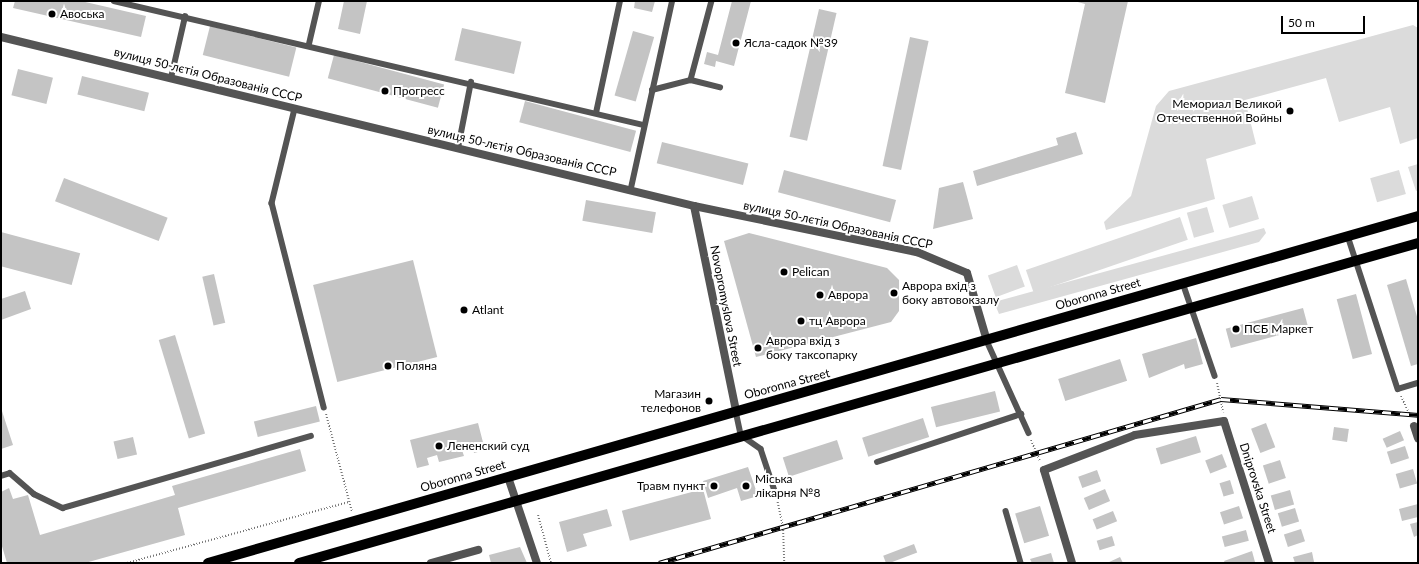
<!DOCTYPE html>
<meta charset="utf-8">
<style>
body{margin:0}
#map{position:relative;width:1419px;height:564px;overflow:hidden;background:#fff;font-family:Lato,sans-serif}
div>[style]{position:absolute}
.green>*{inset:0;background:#dbdbdb;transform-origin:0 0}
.building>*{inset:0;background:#c4c4c4;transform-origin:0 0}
.path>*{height:2px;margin-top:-1px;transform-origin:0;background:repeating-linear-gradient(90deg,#767676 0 1px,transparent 0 3px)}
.service>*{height:5.5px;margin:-2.75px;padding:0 2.75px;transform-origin:2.75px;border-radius:2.75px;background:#545454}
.minor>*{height:8px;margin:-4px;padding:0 4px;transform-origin:4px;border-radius:4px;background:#545454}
.tertiary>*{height:8px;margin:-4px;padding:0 4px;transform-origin:4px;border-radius:4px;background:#545454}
.primary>*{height:10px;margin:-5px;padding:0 5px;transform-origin:5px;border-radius:5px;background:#000}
.rail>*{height:4.5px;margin-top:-2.25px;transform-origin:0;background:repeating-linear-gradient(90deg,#fff 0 9px,#000 0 18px);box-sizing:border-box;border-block:1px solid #000}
.dots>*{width:11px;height:11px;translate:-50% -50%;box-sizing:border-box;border:2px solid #fff;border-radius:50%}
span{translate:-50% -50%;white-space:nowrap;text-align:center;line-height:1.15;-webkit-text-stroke:4px #fff;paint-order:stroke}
.poi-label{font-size:12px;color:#000}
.left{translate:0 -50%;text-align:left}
.right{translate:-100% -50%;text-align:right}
.street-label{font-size:12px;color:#000}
.frame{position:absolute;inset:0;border:2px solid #000;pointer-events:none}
.scale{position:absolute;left:1281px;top:16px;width:84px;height:18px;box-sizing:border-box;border:2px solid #000;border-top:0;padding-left:5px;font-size:12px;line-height:14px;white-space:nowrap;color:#000;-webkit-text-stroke:3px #fff;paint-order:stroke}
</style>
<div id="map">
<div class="green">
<div style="clip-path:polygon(1413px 25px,1418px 28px,1418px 138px,1400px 144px,1390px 107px,1339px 122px,1326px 78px,1245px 100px,1256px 144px,1206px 159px,1215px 199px,1106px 230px,1104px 222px,1131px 196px,1156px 106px,1169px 91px)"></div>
<div style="clip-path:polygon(1418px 164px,1418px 190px,1416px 191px,1408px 167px)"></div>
<div style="left:1399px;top:170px;width:25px;height:30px;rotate:74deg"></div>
<div style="left:1252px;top:196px;width:24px;height:31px;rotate:73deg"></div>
<div style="left:1207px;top:207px;width:26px;height:21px;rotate:74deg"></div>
<div style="left:1180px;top:217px;width:24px;height:163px;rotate:71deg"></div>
<div style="clip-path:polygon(1264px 228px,1266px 233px,1259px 242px,999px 314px,994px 302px)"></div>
<div style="left:1017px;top:265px;width:23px;height:31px;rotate:70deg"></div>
</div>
<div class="building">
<div style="clip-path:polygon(15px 1px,81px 1px,146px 16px,141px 37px,13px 8px)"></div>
<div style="clip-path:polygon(344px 1px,367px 1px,360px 34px,338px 29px)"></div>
<div style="clip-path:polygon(635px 1px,655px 1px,652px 12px,634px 8px)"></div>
<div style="clip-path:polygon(732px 1px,751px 1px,734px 66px,716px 61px,715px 67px,704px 64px,707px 52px,718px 55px)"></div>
<div style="clip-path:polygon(1074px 1px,1128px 1px,1105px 103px,1065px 93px,1085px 4px)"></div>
<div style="left:819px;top:9px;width:18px;height:131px;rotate:13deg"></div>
<div style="left:210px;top:26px;width:89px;height:30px;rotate:14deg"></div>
<div style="left:462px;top:28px;width:61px;height:33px;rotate:13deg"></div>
<div style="left:633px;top:31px;width:22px;height:67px;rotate:16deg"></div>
<div style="left:910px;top:37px;width:19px;height:132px;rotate:12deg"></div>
<div style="left:334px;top:55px;width:114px;height:24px;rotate:15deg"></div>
<div style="left:18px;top:69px;width:36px;height:27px;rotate:14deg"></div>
<div style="left:82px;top:76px;width:69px;height:19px;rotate:14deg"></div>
<div style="left:525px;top:101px;width:115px;height:22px;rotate:15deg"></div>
<div style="clip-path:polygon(1076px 132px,1083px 154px,977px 186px,973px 171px,1058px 145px,1056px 138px)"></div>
<div style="left:662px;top:142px;width:89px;height:22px;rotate:14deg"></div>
<div style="left:784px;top:170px;width:116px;height:23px;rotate:15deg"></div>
<div style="left:64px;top:178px;width:111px;height:25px;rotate:21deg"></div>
<div style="clip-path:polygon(963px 182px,973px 219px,933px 229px,939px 188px)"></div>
<div style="left:586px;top:200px;width:71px;height:21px;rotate:10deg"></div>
<div style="left:1px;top:232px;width:82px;height:33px;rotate:15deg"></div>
<div style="clip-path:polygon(749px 233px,887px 268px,899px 280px,899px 311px,891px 322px,756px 357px,724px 241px)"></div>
<div style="left:413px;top:260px;width:100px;height:103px;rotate:76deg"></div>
<div style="left:214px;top:274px;width:50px;height:12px;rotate:77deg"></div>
<div style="clip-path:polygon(1406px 279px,1418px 320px,1418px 364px,1411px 366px,1387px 285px)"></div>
<div style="clip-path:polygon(25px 291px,31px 309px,1px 320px,1px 299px)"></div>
<div style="left:1356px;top:294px;width:62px;height:20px;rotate:75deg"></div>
<div style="left:1303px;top:308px;width:20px;height:80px;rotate:75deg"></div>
<div style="left:175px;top:335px;width:103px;height:17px;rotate:73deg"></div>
<div style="clip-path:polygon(1196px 338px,1203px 364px,1185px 369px,1184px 364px,1149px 378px,1142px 354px)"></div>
<div style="left:1120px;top:359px;width:23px;height:65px;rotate:72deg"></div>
<div style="left:995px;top:391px;width:21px;height:66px;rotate:76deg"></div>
<div style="left:316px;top:406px;width:16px;height:64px;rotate:76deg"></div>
<div style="clip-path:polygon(1px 408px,13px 445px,1px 449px)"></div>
<div style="left:923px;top:418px;width:20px;height:64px;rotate:72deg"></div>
<div style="clip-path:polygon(478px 423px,485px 450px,474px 453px,472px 444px,461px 447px,464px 456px,439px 462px,437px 455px,427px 458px,429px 465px,417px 468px,410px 440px)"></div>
<div style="left:1266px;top:423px;width:26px;height:16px;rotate:69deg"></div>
<div style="left:1334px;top:427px;width:15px;height:13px;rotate:8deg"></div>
<div style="left:1400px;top:431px;width:10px;height:19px;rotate:66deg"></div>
<div style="left:1196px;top:436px;width:17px;height:42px;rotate:73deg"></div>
<div style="left:133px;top:437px;width:18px;height:20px;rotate:77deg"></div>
<div style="left:837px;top:440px;width:20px;height:57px;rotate:72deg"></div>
<div style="left:1405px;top:446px;width:13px;height:19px;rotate:72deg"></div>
<div style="clip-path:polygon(300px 449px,306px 471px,178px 508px,185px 535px,85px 563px,7px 563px,1px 543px,1px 492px,9px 488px,13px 499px,28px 495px,40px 535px,175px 495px,172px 486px)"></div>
<div style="left:1222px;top:454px;width:14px;height:18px;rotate:69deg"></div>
<div style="left:1280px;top:460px;width:19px;height:18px;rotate:72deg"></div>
<div style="clip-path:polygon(748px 467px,758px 496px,741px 501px,737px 488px,708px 498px,703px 481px)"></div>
<div style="left:1413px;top:469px;width:15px;height:18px;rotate:74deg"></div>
<div style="left:1097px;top:470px;width:12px;height:20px;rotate:70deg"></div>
<div style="left:1230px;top:480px;width:14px;height:11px;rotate:73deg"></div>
<div style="left:703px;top:489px;width:31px;height:84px;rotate:75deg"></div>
<div style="left:1105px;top:489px;width:13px;height:23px;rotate:67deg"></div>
<div style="left:1290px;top:490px;width:15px;height:20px;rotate:74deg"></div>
<div style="clip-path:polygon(1418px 504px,1418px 517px,1402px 521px,1399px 509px)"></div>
<div style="left:1040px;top:506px;width:31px;height:26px;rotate:73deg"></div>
<div style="left:1239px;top:506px;width:13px;height:20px;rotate:72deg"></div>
<div style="left:1295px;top:508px;width:14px;height:18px;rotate:73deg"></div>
<div style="clip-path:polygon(607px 509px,612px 526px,583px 534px,587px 546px,567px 552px,559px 522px)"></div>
<div style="left:1113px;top:511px;width:11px;height:22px;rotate:68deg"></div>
<div style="clip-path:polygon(1418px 522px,1418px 535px,1414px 537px,1410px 524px)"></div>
<div style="left:1301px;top:529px;width:13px;height:18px;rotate:72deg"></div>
<div style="left:1246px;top:530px;width:11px;height:25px;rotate:75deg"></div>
<div style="left:1112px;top:536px;width:10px;height:16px;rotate:73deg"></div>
<div style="left:914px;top:544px;width:9px;height:33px;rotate:69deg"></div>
<div style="clip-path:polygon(520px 547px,527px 563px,491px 563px,489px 555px)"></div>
<div style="clip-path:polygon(1252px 551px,1255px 562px,1225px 563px,1224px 561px)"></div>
<div style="clip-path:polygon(1312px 552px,1314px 562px,1295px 563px,1293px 557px)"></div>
<div style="clip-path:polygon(1051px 553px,1054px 563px,1032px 563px,1030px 559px)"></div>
<div style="clip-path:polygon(1120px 557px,1123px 563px,1107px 563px)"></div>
</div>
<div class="path">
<div style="left:1217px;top:383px;width:30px;rotate:78deg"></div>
<div style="left:1401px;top:396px;width:23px;rotate:65deg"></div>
<div style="left:326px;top:414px;width:101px;rotate:75.1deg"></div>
<div style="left:1031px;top:440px;width:23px;rotate:67deg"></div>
<div style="left:777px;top:499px;width:29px;rotate:78deg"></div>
<div style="left:783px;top:527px;width:36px;rotate:88deg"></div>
<div style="left:538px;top:515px;width:50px;rotate:74.8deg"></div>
<div style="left:127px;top:563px;width:230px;rotate:-15.4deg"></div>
</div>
<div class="service">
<div style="left:114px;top:1px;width:544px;rotate:13.17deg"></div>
<div style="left:712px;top:1px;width:82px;rotate:104.9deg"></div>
<div style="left:691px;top:80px;width:30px;rotate:14deg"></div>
<div style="left:309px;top:44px;width:44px;rotate:-76.9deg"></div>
<div style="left:171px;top:78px;width:63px;rotate:-77.1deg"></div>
<div style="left:652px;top:90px;width:40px;rotate:-14.4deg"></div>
<div style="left:295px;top:109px;width:97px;rotate:103.7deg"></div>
<div style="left:272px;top:203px;width:211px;rotate:75.7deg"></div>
<div style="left:596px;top:113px;width:115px;rotate:-77.9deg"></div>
<div style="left:458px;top:148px;width:67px;rotate:-78.9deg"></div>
<div style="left:631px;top:188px;width:191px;rotate:-77.6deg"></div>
<div style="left:1348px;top:236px;width:161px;rotate:71.9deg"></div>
<div style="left:1398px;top:389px;width:21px;rotate:-17deg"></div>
<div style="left:1183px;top:283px;width:98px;rotate:71deg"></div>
<div style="left:987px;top:341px;width:101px;rotate:65.5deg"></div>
<div style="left:736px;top:411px;width:25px;rotate:78deg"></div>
<div style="left:741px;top:435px;width:24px;rotate:35deg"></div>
<div style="left:761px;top:449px;width:44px;rotate:71.6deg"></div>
<div style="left:877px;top:462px;width:152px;rotate:-18.4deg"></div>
<div style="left:1px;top:476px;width:9px;rotate:-18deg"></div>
<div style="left:10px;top:473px;width:32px;rotate:41deg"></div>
<div style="left:34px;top:494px;width:32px;rotate:26deg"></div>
<div style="left:63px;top:508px;width:258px;rotate:-16.2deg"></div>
<div style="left:1006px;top:511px;width:54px;rotate:73.9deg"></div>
</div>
<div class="minor">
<div style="left:1414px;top:426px;width:13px;rotate:72deg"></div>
<div style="left:431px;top:563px;width:49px;rotate:-15.5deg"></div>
<div style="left:1072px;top:563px;width:97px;rotate:-106.8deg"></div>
<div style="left:1044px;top:470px;width:97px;rotate:-21deg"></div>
<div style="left:1135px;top:435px;width:90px;rotate:-8.9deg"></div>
<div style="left:1224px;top:421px;width:149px;rotate:72.4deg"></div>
</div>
<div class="tertiary">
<div style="left:1px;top:37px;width:713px;rotate:13.71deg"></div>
<div style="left:694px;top:206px;width:228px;rotate:11.7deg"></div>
<div style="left:917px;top:252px;width:54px;rotate:22.8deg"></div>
<div style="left:967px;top:273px;width:71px;rotate:73.6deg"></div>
<div style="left:694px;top:206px;width:209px;rotate:78.4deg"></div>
<div style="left:508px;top:477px;width:91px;rotate:71.4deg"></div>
</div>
<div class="primary">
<div style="left:208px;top:563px;width:1259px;rotate:-16deg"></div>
<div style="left:299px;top:563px;width:1164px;rotate:-15.96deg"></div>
</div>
<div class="rail">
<div style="left:659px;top:563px;width:585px;rotate:-16.27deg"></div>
<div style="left:1221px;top:399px;width:198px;rotate:4.6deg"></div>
</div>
<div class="dots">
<div style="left:52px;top:14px;background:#000"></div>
<div style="left:736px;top:43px;background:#000"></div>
<div style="left:385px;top:91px;background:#000"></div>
<div style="left:1290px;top:111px;background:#000"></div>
<div style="left:784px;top:272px;background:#000"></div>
<div style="left:894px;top:293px;background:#000"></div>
<div style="left:820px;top:295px;background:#000"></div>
<div style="left:464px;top:310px;background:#000"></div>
<div style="left:801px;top:321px;background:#000"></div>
<div style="left:1236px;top:329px;background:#000"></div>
<div style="left:758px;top:348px;background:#000"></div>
<div style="left:388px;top:366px;background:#000"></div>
<div style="left:709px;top:401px;background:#000"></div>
<div style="left:439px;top:446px;background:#000"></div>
<div style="left:714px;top:486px;background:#000"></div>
<div style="left:746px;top:486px;background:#000"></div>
</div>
<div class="poi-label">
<span class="left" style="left:60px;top:14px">Авоська</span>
<span class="left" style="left:744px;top:43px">Ясла-садок №39</span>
<span class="left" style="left:393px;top:91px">Прогресс</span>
<span class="right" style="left:1282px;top:111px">Мемориал Великой<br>Отечественной Войны</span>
<span class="left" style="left:792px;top:272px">Pelican</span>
<span class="left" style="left:902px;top:293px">Аврора вхід з<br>боку автовокзалу</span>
<span class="left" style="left:828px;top:295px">Аврора</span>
<span class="left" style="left:472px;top:310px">Atlant</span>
<span class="left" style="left:809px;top:321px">тц Аврора</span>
<span class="left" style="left:1244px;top:329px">ПСБ Маркет</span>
<span class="left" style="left:766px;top:348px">Аврора вхід з<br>боку таксопарку</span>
<span class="left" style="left:396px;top:366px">Поляна</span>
<span class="right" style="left:701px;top:401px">Магазин<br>телефонов</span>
<span class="left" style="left:447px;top:446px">Лененский суд</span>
<span class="left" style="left:755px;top:486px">Міська<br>лікарня №8</span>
<span class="right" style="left:705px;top:486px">Травм пункт</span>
</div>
<div class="street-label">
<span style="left:208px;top:75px;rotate:14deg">вулиця 50-лєтія Образованія СССР</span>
<span style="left:522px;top:151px;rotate:13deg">вулиця 50-лєтія Образованія СССР</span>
<span style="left:838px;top:225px;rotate:12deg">вулиця 50-лєтія Образованія СССР</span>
<span style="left:1098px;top:294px;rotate:-16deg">Oboronna Street</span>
<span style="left:726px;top:306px;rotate:79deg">Novopromyslova Street</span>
<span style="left:787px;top:384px;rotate:-15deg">Oboronna Street</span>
<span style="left:463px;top:476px;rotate:-16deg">Oboronna Street</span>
<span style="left:1258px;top:488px;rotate:72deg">Dniprovska Street</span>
</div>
<div class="frame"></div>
<div class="scale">50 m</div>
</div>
